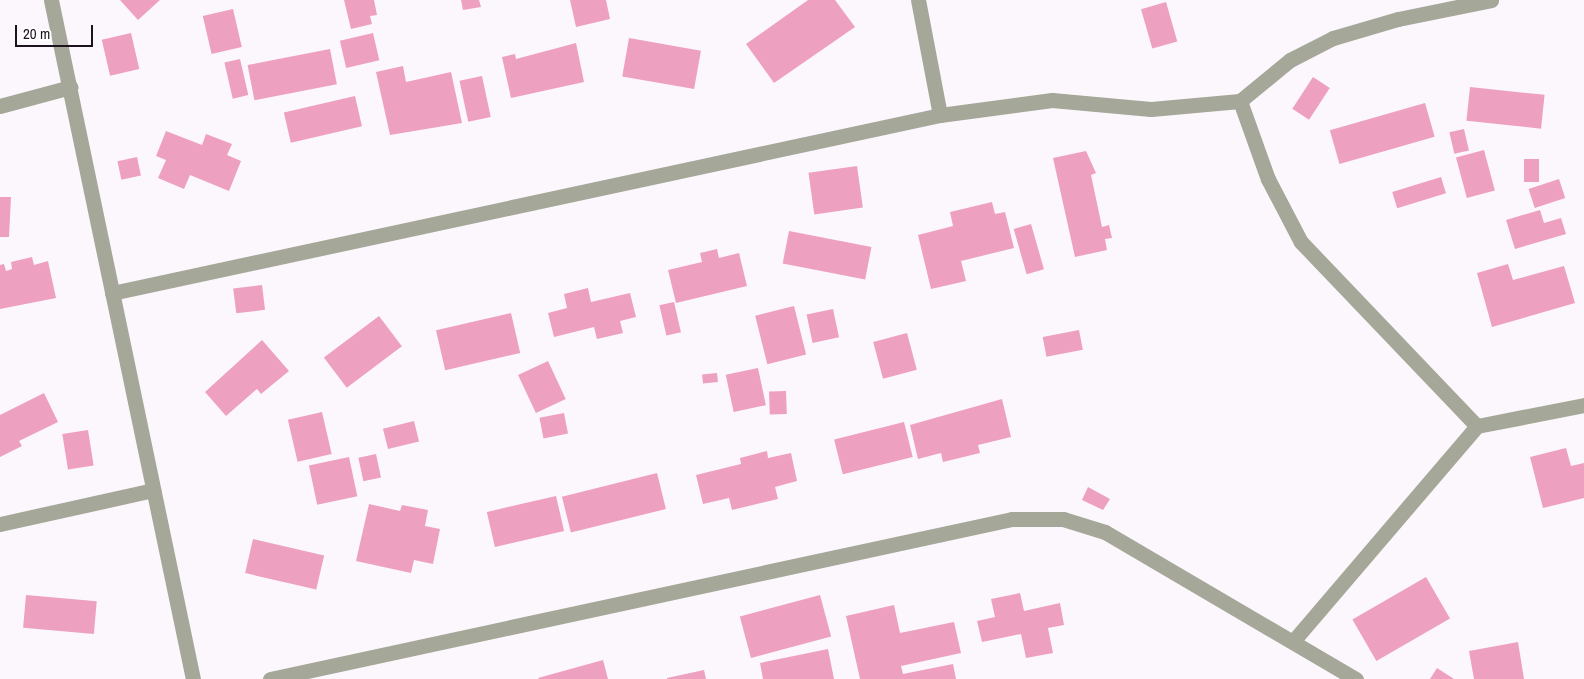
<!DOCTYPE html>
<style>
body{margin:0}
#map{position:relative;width:1584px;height:679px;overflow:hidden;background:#fcf7fd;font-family:"Archivo Narrow",sans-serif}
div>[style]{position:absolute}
.building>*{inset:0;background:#eea0c0;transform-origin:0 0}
.street>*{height:15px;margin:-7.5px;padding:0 7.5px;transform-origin:7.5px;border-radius:7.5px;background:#a5a798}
span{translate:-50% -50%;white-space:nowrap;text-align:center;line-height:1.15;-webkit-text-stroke:5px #fff;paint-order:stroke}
.scale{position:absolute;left:15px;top:25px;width:78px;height:22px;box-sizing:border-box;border:2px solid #1c131e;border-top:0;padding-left:6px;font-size:15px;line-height:18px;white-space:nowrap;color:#1c131e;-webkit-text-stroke:4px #fff;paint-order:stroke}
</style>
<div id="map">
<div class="building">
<div style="clip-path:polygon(120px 0,160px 0,138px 20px)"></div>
<div style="clip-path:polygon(344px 0,374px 0,377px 15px,370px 16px,372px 24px,351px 29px)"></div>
<div style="clip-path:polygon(461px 0,479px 0,481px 7px,463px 10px)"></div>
<div style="clip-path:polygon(570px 0,606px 0,610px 19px,576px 27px)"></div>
<div style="clip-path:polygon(808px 0,835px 0,855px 27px,774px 83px,746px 44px)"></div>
<div style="left:1166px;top:2px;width:41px;height:26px;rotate:74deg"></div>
<div style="left:233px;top:9px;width:39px;height:31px;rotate:77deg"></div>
<div style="left:131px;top:33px;width:37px;height:30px;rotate:77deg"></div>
<div style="left:373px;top:33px;width:28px;height:34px;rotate:77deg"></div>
<div style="left:629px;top:38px;width:73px;height:39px;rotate:10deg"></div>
<div style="clip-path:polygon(576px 43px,584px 82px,511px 98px,502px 57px,515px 54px,516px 59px)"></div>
<div style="left:330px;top:49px;width:36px;height:84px;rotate:79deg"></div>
<div style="left:240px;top:59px;width:37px;height:16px;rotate:77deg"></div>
<div style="clip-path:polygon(403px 66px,406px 82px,451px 72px,462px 123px,390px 135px,376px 72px)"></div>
<div style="left:482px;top:76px;width:42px;height:23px;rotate:78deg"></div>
<div style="left:1313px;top:77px;width:20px;height:38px;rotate:33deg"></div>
<div style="left:1470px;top:87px;width:75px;height:34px;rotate:6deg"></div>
<div style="left:355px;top:96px;width:31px;height:73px;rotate:77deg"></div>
<div style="left:1425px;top:103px;width:35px;height:99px;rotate:74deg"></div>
<div style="left:1464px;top:129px;width:22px;height:15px;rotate:77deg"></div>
<div style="clip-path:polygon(166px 131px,202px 145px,206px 134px,232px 144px,227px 155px,241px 161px,229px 191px,190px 175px,184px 189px,158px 178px,166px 160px,156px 156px)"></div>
<div style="left:1484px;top:150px;width:42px;height:29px;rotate:75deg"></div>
<div style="clip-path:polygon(1086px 151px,1096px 173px,1091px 175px,1102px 227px,1109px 225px,1112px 238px,1105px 239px,1107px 250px,1075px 257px,1053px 158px)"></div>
<div style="left:137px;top:157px;width:19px;height:20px;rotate:78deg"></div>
<div style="left:1524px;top:159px;width:15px;height:23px"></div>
<div style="left:857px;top:166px;width:42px;height:49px;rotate:82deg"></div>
<div style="left:1441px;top:177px;width:17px;height:51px;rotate:73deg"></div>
<div style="left:1559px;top:179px;width:20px;height:32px;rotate:72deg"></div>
<div style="clip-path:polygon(0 197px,11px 197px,9px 237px,0 237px)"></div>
<div style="clip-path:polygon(992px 202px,995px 214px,1005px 212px,1014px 248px,961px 261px,966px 281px,931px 289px,918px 235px,953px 226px,950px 212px)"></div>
<div style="clip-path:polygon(1540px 210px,1544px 223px,1561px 218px,1566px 234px,1515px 249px,1506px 220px)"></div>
<div style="left:1031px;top:224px;width:47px;height:18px;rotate:74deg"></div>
<div style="left:789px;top:231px;width:84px;height:33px;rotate:11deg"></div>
<div style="clip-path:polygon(717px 249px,719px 258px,739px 253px,747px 286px,676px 303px,668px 270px,702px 262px,700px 253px)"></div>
<div style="clip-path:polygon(32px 257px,34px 265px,48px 261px,56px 298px,0 309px,0 265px,4px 264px,6px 271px,12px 269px,11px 262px)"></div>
<div style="clip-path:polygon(1508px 264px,1513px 280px,1564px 266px,1575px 303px,1492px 327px,1477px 273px)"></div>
<div style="left:262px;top:285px;width:25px;height:29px;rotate:83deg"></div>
<div style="clip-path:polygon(588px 288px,591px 302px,630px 293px,636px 317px,620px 321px,623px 333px,597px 339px,594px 327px,554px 337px,548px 313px,567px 308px,564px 294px)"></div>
<div style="left:674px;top:302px;width:31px;height:15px;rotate:77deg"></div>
<div style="left:794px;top:306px;width:50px;height:40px;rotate:76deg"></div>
<div style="left:833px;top:309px;width:29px;height:27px;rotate:78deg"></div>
<div style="left:511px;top:313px;width:41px;height:77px;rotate:77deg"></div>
<div style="left:379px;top:316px;width:38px;height:69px;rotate:53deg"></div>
<div style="left:1079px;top:330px;width:20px;height:37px;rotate:79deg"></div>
<div style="left:907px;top:333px;width:38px;height:35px;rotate:75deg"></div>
<div style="clip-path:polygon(262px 340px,289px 371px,261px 394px,257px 389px,226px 416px,205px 392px)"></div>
<div style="left:548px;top:361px;width:42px;height:33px;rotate:65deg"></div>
<div style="left:758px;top:368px;width:38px;height:33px;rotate:78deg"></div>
<div style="left:717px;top:373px;width:9px;height:15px;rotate:84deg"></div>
<div style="left:786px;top:391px;width:23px;height:17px;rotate:88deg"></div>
<div style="clip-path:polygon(44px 393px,58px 422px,19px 441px,22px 446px,0 457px,0 415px)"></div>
<div style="clip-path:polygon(1002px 399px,1011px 437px,978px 445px,980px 453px,943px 462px,941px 453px,918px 459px,910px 425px)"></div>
<div style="left:322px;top:412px;width:43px;height:35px;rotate:77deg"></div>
<div style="left:564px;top:413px;width:21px;height:25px;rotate:79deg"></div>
<div style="left:414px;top:421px;width:21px;height:32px;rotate:76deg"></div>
<div style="left:904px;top:422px;width:36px;height:72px;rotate:76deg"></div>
<div style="left:88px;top:430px;width:36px;height:26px;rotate:81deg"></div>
<div style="clip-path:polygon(1566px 448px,1571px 466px,1584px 463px,1584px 498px,1543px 508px,1530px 457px)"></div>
<div style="clip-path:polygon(767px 451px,768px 458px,791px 453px,797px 481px,775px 487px,778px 499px,732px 510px,729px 498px,703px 504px,696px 475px,741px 464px,740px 458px)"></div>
<div style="left:376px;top:454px;width:24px;height:18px;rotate:78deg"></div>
<div style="left:349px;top:457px;width:40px;height:41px;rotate:78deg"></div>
<div style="left:657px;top:473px;width:37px;height:98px;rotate:76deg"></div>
<div style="clip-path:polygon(1088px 487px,1110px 499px,1103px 510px,1082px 500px)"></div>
<div style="left:556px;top:496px;width:36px;height:71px;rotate:77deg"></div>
<div style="clip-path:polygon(369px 504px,400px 511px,402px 505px,428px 510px,425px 526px,440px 529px,433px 564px,414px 560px,411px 573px,356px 561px)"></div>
<div style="left:253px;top:539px;width:73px;height:35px;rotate:13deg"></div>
<div style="left:1426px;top:577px;width:48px;height:85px;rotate:60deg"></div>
<div style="clip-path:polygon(1020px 593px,1024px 611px,1060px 603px,1064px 625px,1048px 628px,1053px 653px,1026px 658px,1021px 634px,982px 642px,977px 621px,995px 617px,991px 599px)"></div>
<div style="left:26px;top:595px;width:71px;height:33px;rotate:5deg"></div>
<div style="left:820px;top:595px;width:43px;height:83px;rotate:75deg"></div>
<div style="clip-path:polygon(894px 605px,900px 633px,954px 622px,961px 653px,901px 666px,903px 674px,953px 664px,956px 679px,860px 679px,846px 616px)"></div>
<div style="clip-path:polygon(1518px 642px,1524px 679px,1474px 679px,1469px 651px)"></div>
<div style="clip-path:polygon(828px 649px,834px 679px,763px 679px,760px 663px)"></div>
<div style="clip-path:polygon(603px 660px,608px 679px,539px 679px,538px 678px)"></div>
<div style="clip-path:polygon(1437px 668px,1454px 679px,1430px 679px)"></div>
<div style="clip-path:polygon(704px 670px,706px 679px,667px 679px,667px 678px)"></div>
</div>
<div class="street">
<div style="left:51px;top:0;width:694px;rotate:78.19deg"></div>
<div style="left:1240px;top:101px;width:83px;rotate:70.3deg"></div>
<div style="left:1268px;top:179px;width:71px;rotate:62.4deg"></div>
<div style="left:1301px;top:242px;width:255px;rotate:46.3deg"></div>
<div style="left:1477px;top:426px;width:109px;rotate:-11.1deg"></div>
<div style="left:0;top:106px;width:73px;rotate:-15deg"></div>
<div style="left:940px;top:115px;width:113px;rotate:-7.6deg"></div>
<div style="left:1052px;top:100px;width:99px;rotate:5.2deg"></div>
<div style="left:1151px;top:109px;width:89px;rotate:-5.1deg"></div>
<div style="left:1240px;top:101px;width:65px;rotate:-39.4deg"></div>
<div style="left:1290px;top:60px;width:48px;rotate:-27.1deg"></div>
<div style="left:1333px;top:38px;width:68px;rotate:-16.3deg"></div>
<div style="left:1398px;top:19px;width:95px;rotate:-11.5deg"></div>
<div style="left:112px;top:293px;width:847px;rotate:-12.13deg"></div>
<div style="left:940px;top:115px;width:117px;rotate:-100.8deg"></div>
<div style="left:0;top:524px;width:157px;rotate:-12.5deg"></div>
<div style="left:1295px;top:639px;width:280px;rotate:-49.5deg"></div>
<div style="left:270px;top:679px;width:759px;rotate:-12.17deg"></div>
<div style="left:1012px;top:519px;width:51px"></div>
<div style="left:1063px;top:519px;width:44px;rotate:17.2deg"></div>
<div style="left:1105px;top:532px;width:291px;rotate:30.4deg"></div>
</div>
<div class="scale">20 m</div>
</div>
